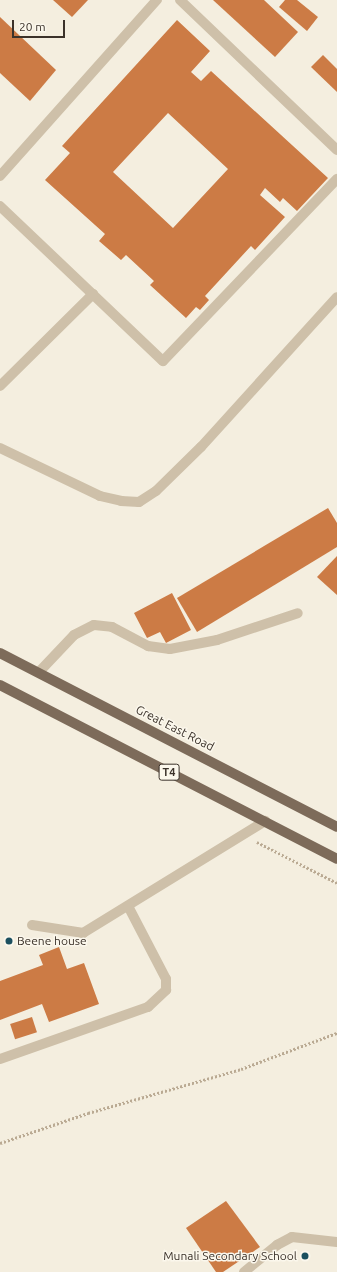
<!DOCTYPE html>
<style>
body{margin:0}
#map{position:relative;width:337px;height:1272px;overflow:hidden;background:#f4eedf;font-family:Ubuntu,sans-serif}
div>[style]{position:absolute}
.building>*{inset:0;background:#cc7b45;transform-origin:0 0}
.path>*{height:2.5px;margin-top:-1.25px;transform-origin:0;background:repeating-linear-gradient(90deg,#baaa93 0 2px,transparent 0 4px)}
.minor>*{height:10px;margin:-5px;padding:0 5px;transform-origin:5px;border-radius:5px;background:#cec0a9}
.major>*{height:10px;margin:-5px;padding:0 5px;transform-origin:5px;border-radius:5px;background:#7d6b5a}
.dots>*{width:11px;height:11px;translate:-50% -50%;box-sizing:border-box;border:2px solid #fbf7ec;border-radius:50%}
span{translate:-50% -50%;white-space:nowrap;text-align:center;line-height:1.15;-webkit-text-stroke:3px #fbf7ec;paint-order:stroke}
.shield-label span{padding:1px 3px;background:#fbf7ec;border:1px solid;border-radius:3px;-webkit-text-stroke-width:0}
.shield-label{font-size:11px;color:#3b322a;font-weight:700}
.street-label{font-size:12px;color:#3b322a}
.poi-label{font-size:12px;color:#3b322a}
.left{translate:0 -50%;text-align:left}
.right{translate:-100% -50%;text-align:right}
.scale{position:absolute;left:12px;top:20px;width:53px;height:18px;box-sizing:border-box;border:2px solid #3b322a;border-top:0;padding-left:5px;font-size:12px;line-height:14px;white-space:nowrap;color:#3b322a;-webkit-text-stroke:3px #fbf7ec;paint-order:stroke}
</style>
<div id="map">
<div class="building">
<div style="clip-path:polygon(53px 0,88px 0,72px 17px)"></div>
<div style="clip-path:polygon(213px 0,264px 0,298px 32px,275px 57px)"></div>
<div style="clip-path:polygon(285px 0,297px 0,318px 17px,307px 31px,279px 7px)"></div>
<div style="clip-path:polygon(0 17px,56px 70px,30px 101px,0 73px)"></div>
<div style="clip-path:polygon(evenodd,177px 20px,210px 51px,191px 72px,201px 81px,211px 71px,328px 178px,297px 211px,283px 198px,280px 202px,265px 188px,260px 195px,285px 217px,255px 250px,251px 246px,205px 296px,209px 300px,200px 310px,196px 307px,186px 318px,150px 285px,154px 281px,126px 255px,121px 260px,99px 241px,105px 234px,45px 180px,70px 153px,62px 146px,177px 20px,168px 113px,228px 169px,173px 228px,113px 172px,168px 113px)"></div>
<div style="clip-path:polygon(323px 55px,337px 69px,337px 92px,311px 67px)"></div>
<div style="clip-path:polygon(328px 508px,337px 523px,337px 547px,197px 632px,177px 598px)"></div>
<div style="clip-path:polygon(337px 556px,337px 595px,317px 577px)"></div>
<div style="clip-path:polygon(172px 593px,191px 630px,166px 643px,160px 632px,147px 638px,134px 613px)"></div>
<div style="clip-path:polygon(59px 947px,67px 969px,84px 963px,99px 1004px,49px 1022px,42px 1004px,0 1020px,0 981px,43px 965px,39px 955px)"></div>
<div style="left:32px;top:1017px;width:16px;height:23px;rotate:72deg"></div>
<div style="clip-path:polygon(226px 1201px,260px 1247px,223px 1272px,216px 1272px,186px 1228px)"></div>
</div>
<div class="path">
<div style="left:257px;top:842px;width:90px;rotate:27.1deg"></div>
<div style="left:0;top:1143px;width:93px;rotate:-18.8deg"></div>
<div style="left:88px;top:1113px;width:159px;rotate:-16deg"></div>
<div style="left:241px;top:1069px;width:103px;rotate:-20.6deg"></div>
</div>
<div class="minor">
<div style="left:180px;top:0;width:217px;rotate:43.7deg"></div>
<div style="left:0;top:176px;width:236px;rotate:-48.3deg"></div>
<div style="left:0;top:206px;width:225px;rotate:43.6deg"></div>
<div style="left:163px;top:361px;width:252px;rotate:-46.3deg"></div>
<div style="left:0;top:386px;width:131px;rotate:-44.7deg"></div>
<div style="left:0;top:448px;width:111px;rotate:25.6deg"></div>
<div style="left:100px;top:496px;width:22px;rotate:13deg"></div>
<div style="left:121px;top:501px;width:18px;rotate:3deg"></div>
<div style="left:139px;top:502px;width:20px;rotate:-33deg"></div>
<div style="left:156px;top:491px;width:63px;rotate:-44.4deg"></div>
<div style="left:201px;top:447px;width:202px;rotate:-47.8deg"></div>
<div style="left:39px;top:672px;width:51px;rotate:-46.6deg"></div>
<div style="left:74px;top:635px;width:22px;rotate:-27deg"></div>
<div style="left:94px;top:625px;width:18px;rotate:6deg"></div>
<div style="left:112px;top:627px;width:41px;rotate:27.8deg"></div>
<div style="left:148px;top:646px;width:22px;rotate:8deg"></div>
<div style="left:170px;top:649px;width:48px;rotate:-10.8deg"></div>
<div style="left:217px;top:640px;width:85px;rotate:-18.4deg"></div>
<div style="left:32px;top:925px;width:52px;rotate:8.9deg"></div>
<div style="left:83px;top:933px;width:214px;rotate:-31.6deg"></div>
<div style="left:0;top:1059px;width:157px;rotate:-19.4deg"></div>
<div style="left:148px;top:1007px;width:25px;rotate:-43deg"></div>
<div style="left:166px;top:990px;width:11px;rotate:-90deg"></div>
<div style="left:166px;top:979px;width:82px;rotate:-117.5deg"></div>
<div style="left:244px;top:1272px;width:43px;rotate:-39.3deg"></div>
<div style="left:277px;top:1245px;width:17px;rotate:-28deg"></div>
<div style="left:292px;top:1237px;width:45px;rotate:6.3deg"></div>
</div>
<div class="major">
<div style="left:0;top:653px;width:379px;rotate:27.3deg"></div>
<div style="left:0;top:685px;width:379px;rotate:27.3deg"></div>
</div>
<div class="dots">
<div style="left:9px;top:941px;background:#1c505f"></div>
<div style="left:305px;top:1256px;background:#1c505f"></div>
</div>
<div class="shield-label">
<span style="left:169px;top:772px">T4</span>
</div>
<div class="street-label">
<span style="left:175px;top:728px;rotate:27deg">Great East Road</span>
</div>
<div class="poi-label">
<span class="left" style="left:17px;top:941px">Beene house</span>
<span class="right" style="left:297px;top:1256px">Munali Secondary School</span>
</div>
<div class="scale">20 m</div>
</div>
